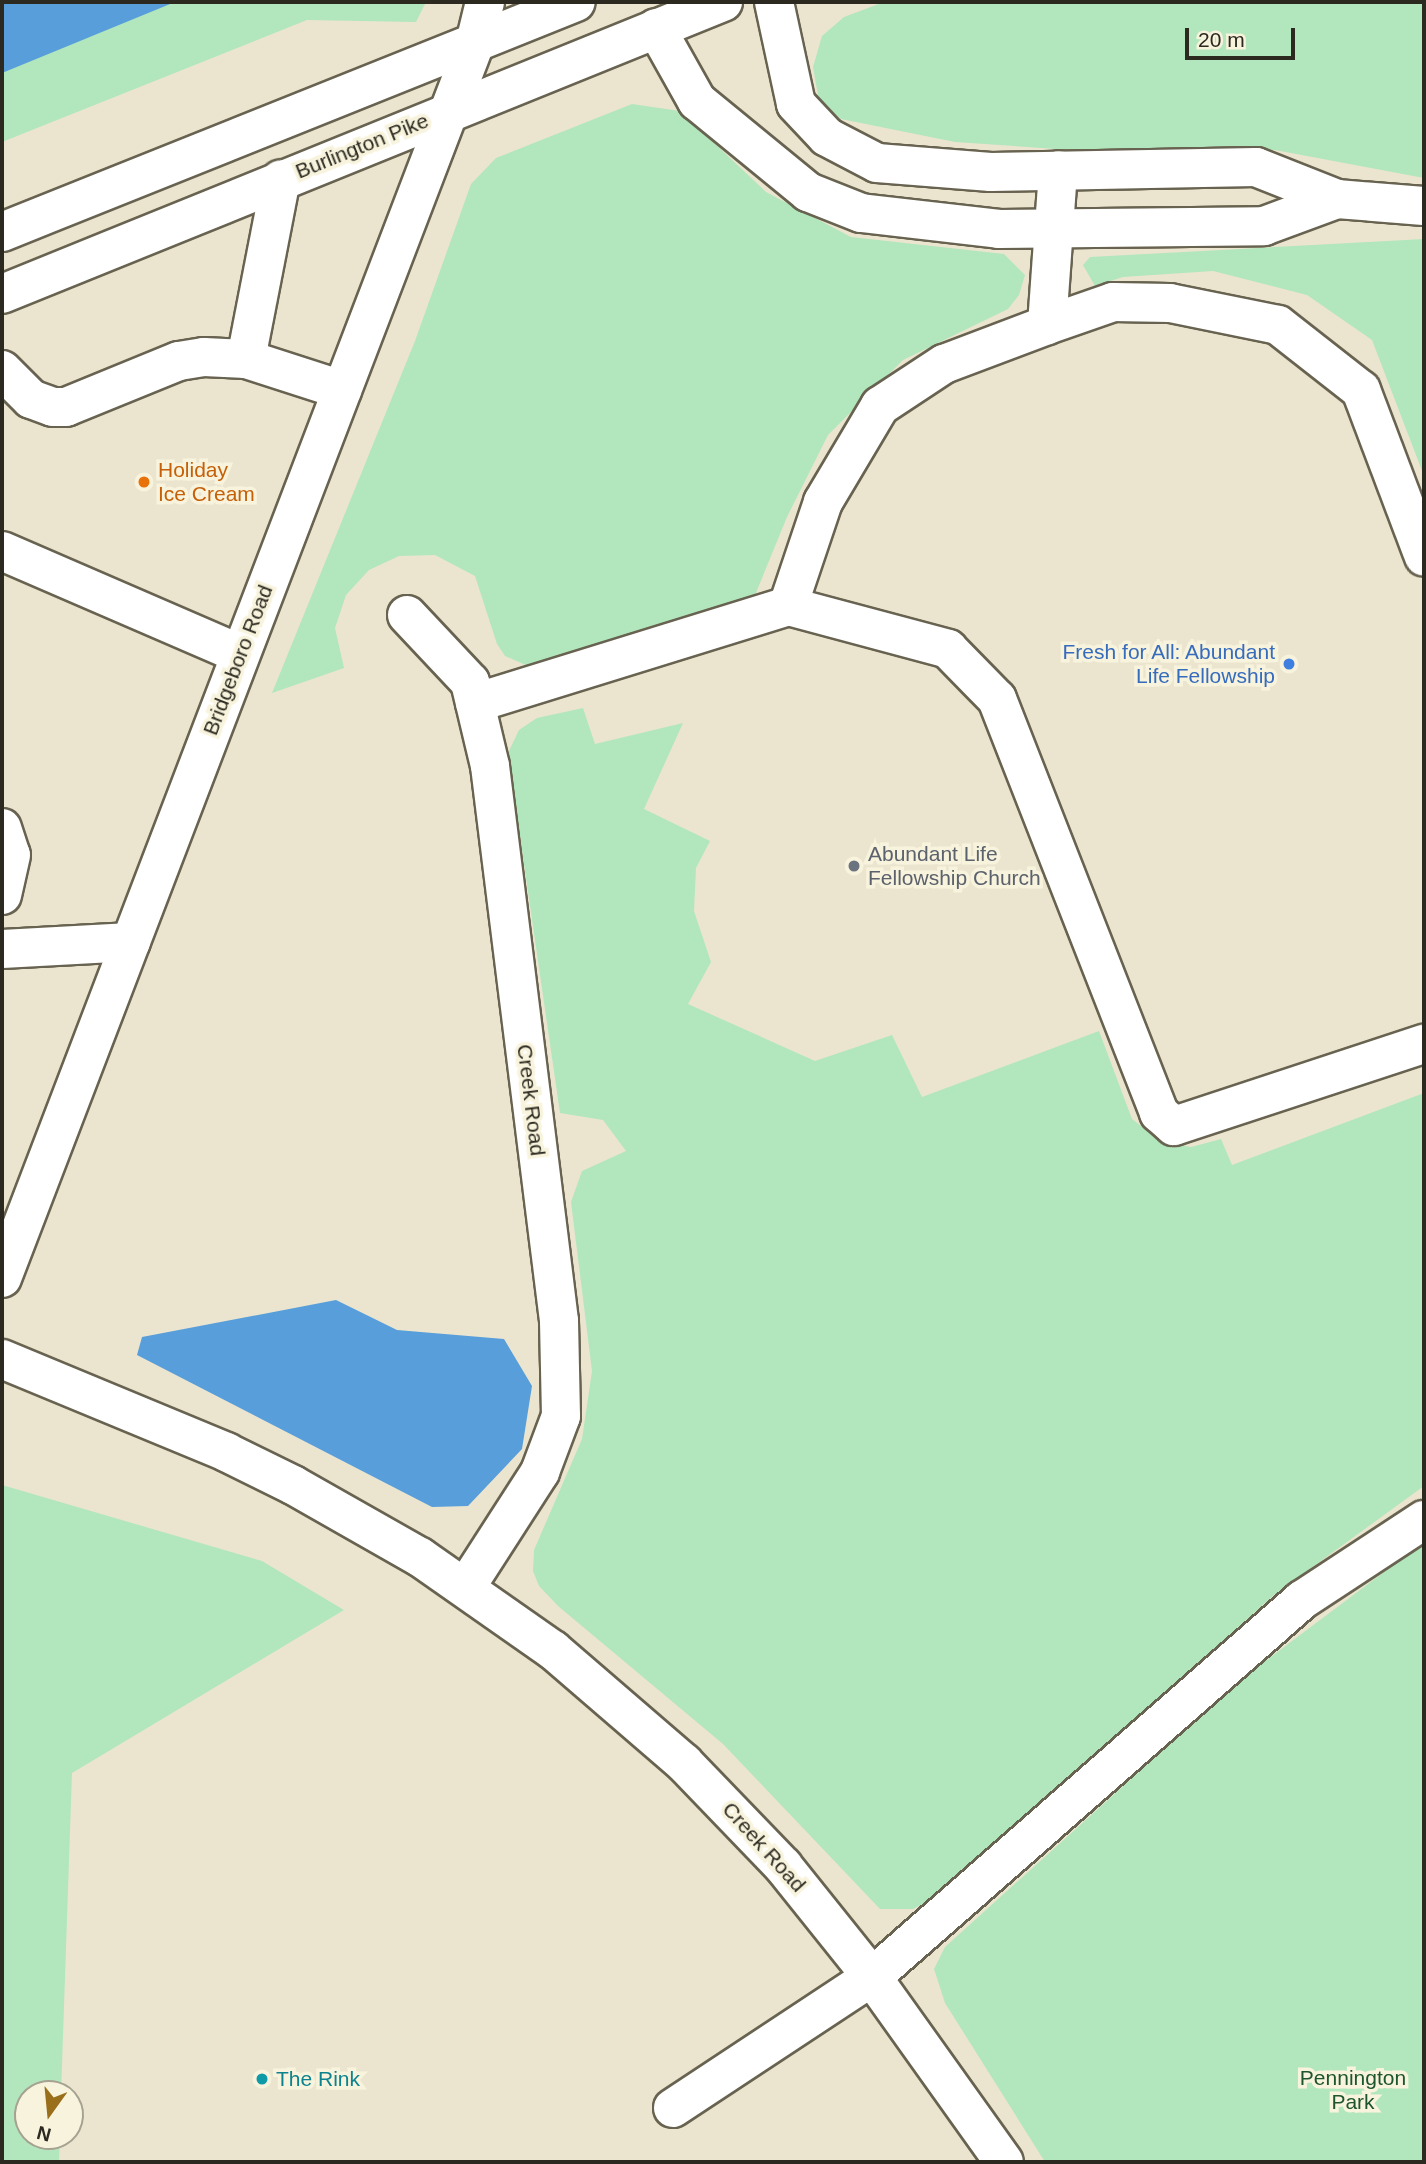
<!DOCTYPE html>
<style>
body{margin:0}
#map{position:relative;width:1426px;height:2164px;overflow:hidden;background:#ebe5cf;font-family:Helvetica,sans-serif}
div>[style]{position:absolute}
.green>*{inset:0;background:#b2e6bd}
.water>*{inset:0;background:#579edb}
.roads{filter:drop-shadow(2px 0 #686350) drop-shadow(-2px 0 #686350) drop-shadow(0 2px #686350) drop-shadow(0 -2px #686350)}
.minor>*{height:38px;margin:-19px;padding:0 19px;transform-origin:19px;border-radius:19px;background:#fff}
.highway>*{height:38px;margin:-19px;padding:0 19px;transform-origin:19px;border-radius:19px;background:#fff}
.dots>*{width:19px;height:19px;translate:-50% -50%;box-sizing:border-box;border:4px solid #f8f3dc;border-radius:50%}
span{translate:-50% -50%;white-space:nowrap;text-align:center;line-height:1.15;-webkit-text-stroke:7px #f8f3dc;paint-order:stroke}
.street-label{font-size:21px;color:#2b2920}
.food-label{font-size:21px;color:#c56008}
.left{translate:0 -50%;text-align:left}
.shop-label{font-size:21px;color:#366cbe}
.right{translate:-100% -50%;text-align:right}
.worship-label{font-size:21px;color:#5b616d}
.park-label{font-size:21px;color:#1c552e}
.culture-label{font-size:21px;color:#0d838f}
.frame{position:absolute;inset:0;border:4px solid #2b2920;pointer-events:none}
.north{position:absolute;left:14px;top:2080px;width:70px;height:70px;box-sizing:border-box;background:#f8f3dc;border:2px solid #a6a291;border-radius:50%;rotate:195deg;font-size:19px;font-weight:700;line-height:28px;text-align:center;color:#2b2920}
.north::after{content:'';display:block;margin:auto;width:24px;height:32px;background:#996f1c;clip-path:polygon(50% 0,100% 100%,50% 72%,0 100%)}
.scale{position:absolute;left:1185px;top:28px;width:110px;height:32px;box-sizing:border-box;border:4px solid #2b2920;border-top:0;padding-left:9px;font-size:21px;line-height:24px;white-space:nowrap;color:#2b2920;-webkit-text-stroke:5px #f8f3dc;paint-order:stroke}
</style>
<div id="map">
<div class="green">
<div style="clip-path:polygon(2px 2px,426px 2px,416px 22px,307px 20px,2px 142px)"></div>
<div style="clip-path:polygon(884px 2px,1424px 2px,1424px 178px,1275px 150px,1129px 154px,955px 142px,841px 119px,819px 101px,813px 67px,822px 36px,844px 17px)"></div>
<div style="clip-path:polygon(632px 104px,680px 111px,766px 192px,851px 237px,1004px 254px,1025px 275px,1019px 295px,1008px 309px,903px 360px,828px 435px,787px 517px,751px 605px,535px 669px,505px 656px,497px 644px,475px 576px,435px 555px,399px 556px,369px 570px,346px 595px,335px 628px,344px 668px,272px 693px,415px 341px,471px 184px,496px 158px)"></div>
<div style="clip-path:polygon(1424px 239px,1424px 476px,1372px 340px,1307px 295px,1213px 271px,1123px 277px,1095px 286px,1083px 265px,1090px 257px)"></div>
<div style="clip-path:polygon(583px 708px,595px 744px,683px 723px,644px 809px,710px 841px,696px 868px,694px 911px,711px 962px,688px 1004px,815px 1061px,892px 1035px,922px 1097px,1099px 1031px,1132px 1119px,1162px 1142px,1191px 1147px,1221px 1139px,1232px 1165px,1424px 1093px,1424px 1486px,1274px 1595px,935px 1898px,913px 1909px,880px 1909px,723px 1744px,558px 1606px,539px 1586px,533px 1571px,534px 1550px,582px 1439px,592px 1371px,571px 1202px,582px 1171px,626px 1151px,603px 1120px,560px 1113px,508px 753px,519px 730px,537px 718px)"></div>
<div style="clip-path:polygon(2px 1485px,262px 1561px,344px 1610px,72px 1773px,61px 2094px,28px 2094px,28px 2136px,60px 2136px,59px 2162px,2px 2162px)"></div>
<div style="clip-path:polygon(1424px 1542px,1424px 2162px,1045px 2162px,945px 2003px,934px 1969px,945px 1947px,1244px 1677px)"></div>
</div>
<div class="water">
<div style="clip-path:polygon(2px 2px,175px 2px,2px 73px)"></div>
<div style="clip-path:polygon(336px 1300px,397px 1330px,504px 1339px,532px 1386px,522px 1449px,468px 1506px,432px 1507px,137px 1355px,142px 1337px)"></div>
</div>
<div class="roads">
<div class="minor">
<div style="left:774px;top:2px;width:104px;rotate:77.8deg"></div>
<div style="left:796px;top:104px;width:45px;rotate:46.8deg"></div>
<div style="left:827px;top:137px;width:56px;rotate:27.5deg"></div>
<div style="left:877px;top:163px;width:114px;rotate:4.5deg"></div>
<div style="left:991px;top:172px;width:265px;rotate:-1.1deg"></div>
<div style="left:1256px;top:167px;width:87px;rotate:21.6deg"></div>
<div style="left:1337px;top:199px;width:87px;rotate:4.6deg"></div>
<div style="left:656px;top:28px;width:84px;rotate:60.7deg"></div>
<div style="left:697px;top:101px;width:144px;rotate:39.3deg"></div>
<div style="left:808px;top:192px;width:57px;rotate:21.6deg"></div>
<div style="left:861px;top:213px;width:139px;rotate:6.6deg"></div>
<div style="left:999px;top:229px;width:265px;rotate:-0.6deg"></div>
<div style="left:1264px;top:226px;width:78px;rotate:-20.3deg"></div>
<div style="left:1047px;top:325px;width:70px;rotate:-19.2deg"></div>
<div style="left:1113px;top:302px;width:57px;rotate:1deg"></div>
<div style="left:1170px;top:303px;width:110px;rotate:11.5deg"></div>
<div style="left:1278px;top:325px;width:105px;rotate:38.1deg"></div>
<div style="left:1361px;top:390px;width:178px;rotate:69.3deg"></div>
<div style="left:246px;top:359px;width:183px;rotate:-79deg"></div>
<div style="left:2px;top:370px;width:41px;rotate:45deg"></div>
<div style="left:31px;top:399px;width:23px;rotate:20deg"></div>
<div style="left:53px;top:407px;width:13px"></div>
<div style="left:66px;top:407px;width:122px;rotate:-22.2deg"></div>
<div style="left:179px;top:361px;width:25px;rotate:-9deg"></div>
<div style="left:204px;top:357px;width:42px;rotate:2.7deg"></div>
<div style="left:246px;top:359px;width:101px;rotate:17.9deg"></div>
<div style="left:788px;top:606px;width:110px;rotate:-71.4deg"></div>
<div style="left:823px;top:502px;width:112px;rotate:-59.3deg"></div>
<div style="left:880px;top:406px;width:77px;rotate:-33.3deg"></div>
<div style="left:944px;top:364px;width:110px;rotate:-20.7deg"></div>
<div style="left:1047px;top:325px;width:155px;rotate:-85.9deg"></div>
<div style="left:407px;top:615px;width:92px;rotate:46.8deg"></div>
<div style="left:470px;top:682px;width:86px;rotate:76.6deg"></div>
<div style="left:490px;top:766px;width:559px;rotate:82.91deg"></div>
<div style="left:559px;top:1321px;width:95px;rotate:88.8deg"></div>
<div style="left:561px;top:1416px;width:60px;rotate:110.6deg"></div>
<div style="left:540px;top:1472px;width:137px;rotate:122.8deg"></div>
<div style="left:475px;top:703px;width:328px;rotate:-17.2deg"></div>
<div style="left:788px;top:606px;width:166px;rotate:15deg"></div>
<div style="left:948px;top:649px;width:70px;rotate:45.6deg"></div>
<div style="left:997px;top:699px;width:445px;rotate:68.6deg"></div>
<div style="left:1159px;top:1113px;width:20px;rotate:41deg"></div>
<div style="left:1174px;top:1126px;width:263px;rotate:-18.2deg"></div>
<div style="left:2px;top:828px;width:28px;rotate:72deg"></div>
<div style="left:11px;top:855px;width:41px;rotate:102.7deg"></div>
<div style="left:2px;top:949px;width:129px;rotate:-3.1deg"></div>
<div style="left:2px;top:1278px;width:1322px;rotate:-69.04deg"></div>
<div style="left:2px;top:1359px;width:243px;rotate:22.5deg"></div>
<div style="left:226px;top:1452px;width:75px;rotate:26.2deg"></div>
<div style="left:293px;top:1485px;width:146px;rotate:29.6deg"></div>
<div style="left:420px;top:1557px;width:162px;rotate:35deg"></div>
<div style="left:553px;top:1650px;width:173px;rotate:40.8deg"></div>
<div style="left:684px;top:1763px;width:143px;rotate:46.1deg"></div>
<div style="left:783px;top:1866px;width:142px;rotate:51.3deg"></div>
<div style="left:872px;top:1977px;width:227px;rotate:54.5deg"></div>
<div style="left:673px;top:2108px;width:238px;rotate:-33.4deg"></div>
<div style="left:872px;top:1977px;width:572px;rotate:-41.24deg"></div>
<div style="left:1302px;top:1600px;width:146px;rotate:-33.3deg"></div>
</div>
<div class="highway">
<div style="left:475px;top:43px;width:42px;rotate:-76.3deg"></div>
<div style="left:2px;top:232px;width:618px;rotate:-21.84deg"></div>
<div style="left:2px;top:294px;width:778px;rotate:-22.05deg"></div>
<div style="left:2px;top:551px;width:259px;rotate:23.4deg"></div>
</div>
</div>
<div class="dots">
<div style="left:144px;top:482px;background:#e8710a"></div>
<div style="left:1289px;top:664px;background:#3f7fe0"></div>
<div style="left:854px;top:866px;background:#6b7280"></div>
<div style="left:262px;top:2079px;background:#0f9aa8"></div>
</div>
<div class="street-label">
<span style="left:362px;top:146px;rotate:-22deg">Burlington Pike</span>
<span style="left:238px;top:660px;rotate:-69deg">Bridgeboro Road</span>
<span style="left:531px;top:1100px;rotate:83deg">Creek Road</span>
<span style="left:764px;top:1847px;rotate:48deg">Creek Road</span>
</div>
<div class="food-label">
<span class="left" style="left:158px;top:482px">Holiday<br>Ice Cream</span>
</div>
<div class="shop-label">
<span class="right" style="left:1275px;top:664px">Fresh for All: Abundant<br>Life Fellowship</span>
</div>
<div class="worship-label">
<span class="left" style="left:868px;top:866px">Abundant Life<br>Fellowship Church</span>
</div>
<div class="park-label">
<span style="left:1353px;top:2090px">Pennington<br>Park</span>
</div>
<div class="culture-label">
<span class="left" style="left:276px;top:2079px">The Rink</span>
</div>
<div class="frame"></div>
<div class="north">N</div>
<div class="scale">20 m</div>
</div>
